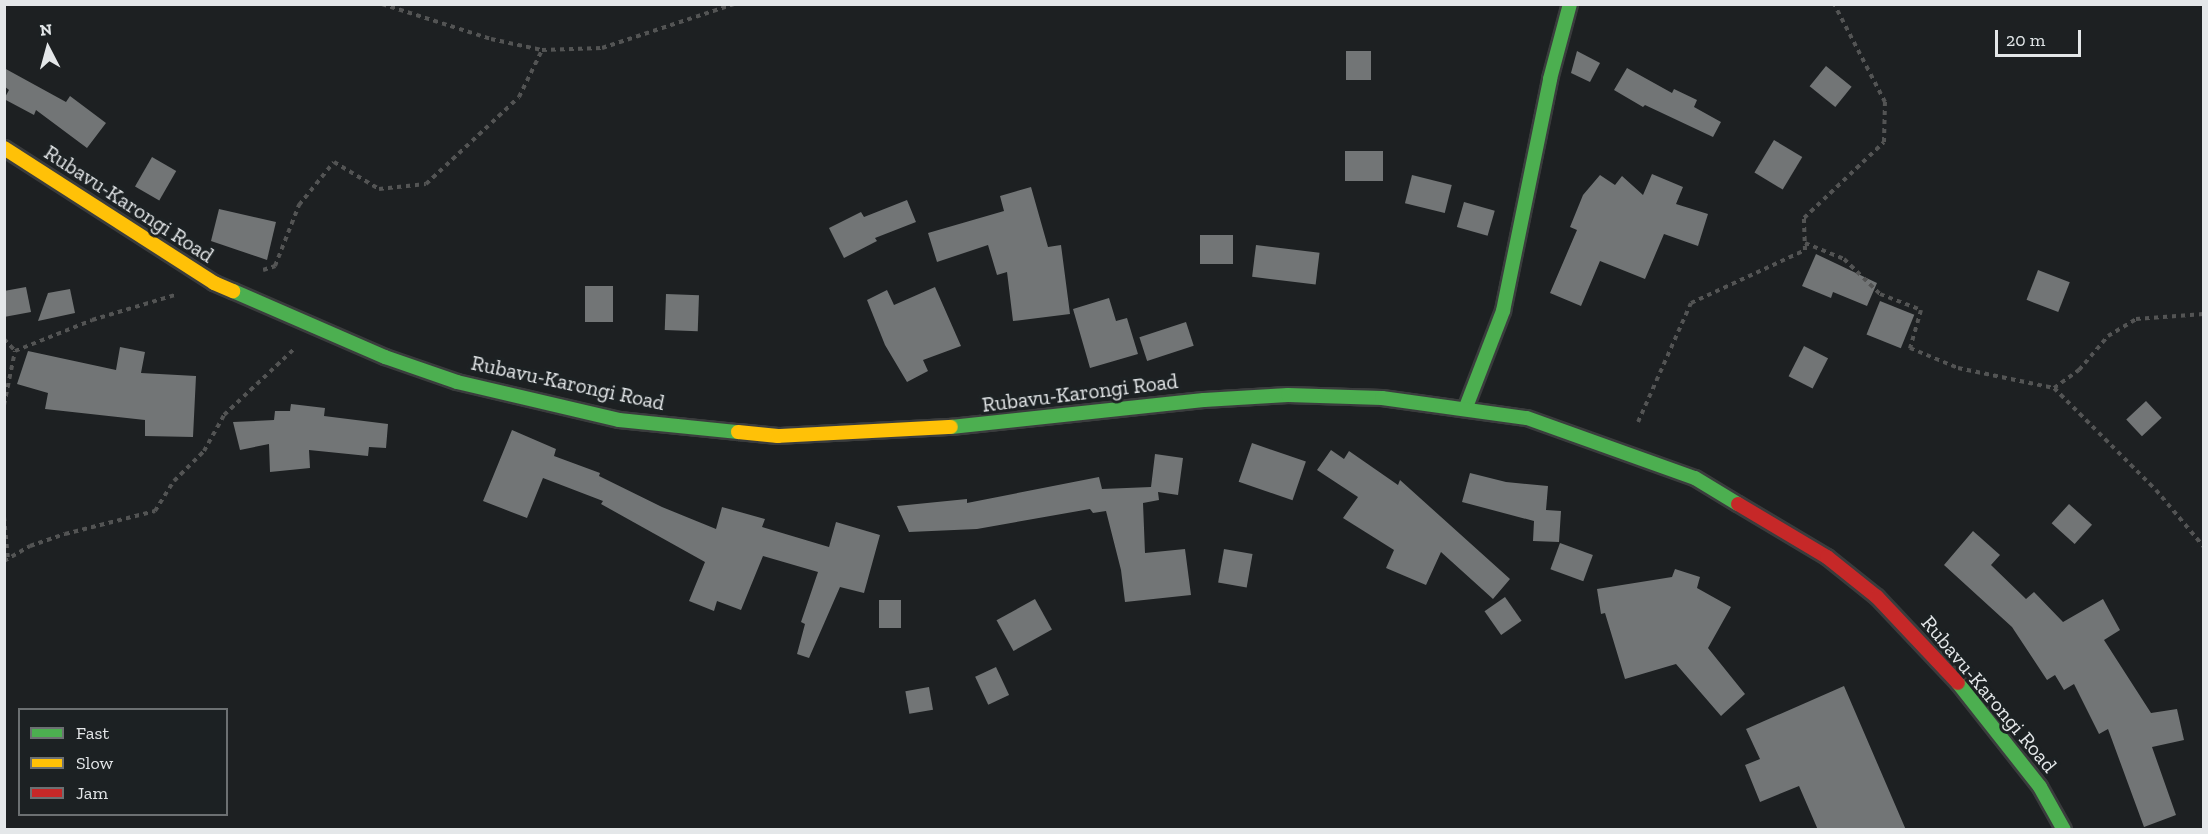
<!DOCTYPE html>
<style>
body{margin:0}
#map{position:relative;width:2208px;height:834px;overflow:hidden;background:#1d2022;font-family:"Zilla Slab",serif}
div>[style]{position:absolute}
.building>*{inset:0;background:#727576;transform-origin:0 0}
.path>*{height:4px;margin-top:-2px;transform-origin:0;background:repeating-linear-gradient(90deg,#535454 0 4.5px,transparent 0 9px)}
.roads{filter:drop-shadow(2px 0 #3a3c3d) drop-shadow(-2px 0 #3a3c3d) drop-shadow(0 2px #3a3c3d) drop-shadow(0 -2px #3a3c3d)}
.fast>*{height:14px;margin:-7px;padding:0 7px;transform-origin:7px;border-radius:7px;background:#4caf50}
.slow>*{height:14px;margin:-7px;padding:0 7px;transform-origin:7px;border-radius:7px;background:#ffc107}
.jam>*{height:14px;margin:-7px;padding:0 7px;transform-origin:7px;border-radius:7px;background:#c62828}
span{translate:-50% -50%;white-space:nowrap;text-align:center;line-height:1.15;-webkit-text-stroke:6px #1c2123;paint-order:stroke}
.street-label{font-size:21px;color:#e4e7e9}
.frame{position:absolute;inset:0;border:6px solid #e4e7e9;pointer-events:none}
.legend{position:absolute;left:18px;top:708px;width:210px;height:108px;box-sizing:border-box;background:#1c2123;border:2px solid #6c7072;margin:0;padding:8px 10px;list-style:none;font-size:18px;color:#e4e7e9}
.legend li{display:flex;align-items:center;gap:12px;height:30px}
.legend b{width:30px;border:2px solid #6c7072}
.north{position:absolute;left:18px;top:18px;width:60px;height:60px;-webkit-text-stroke:4px #1c2123;paint-order:stroke;rotate:354deg;font-size:16px;font-weight:700;line-height:24px;text-align:center;color:#e4e7e9}
.north::after{content:'';display:block;margin:auto;width:21px;height:27px;background:#e4e7e9;clip-path:polygon(50% 0,100% 100%,50% 72%,0 100%)}
.scale{position:absolute;left:1995px;top:30px;width:86px;height:27px;box-sizing:border-box;border:3px solid #e4e7e9;border-top:0;padding-left:8px;font-size:18px;line-height:21px;white-space:nowrap;color:#e4e7e9;-webkit-text-stroke:4px #1c2123;paint-order:stroke}
</style>
<div id="map">
<div class="building">
<div style="left:1371px;top:51px;width:29px;height:25px;rotate:90deg"></div>
<div style="clip-path:polygon(1577px 51px,1600px 63px,1590px 82px,1571px 73px)"></div>
<div style="left:1826px;top:66px;width:33px;height:26px;rotate:39deg"></div>
<div style="clip-path:polygon(4px 68px,66px 102px,70px 96px,106px 123px,87px 148px,36px 110px,34px 115px,4px 99px,9px 90px,4px 86px)"></div>
<div style="clip-path:polygon(1627px 68px,1672px 93px,1674px 89px,1697px 100px,1694px 107px,1721px 122px,1713px 137px,1645px 105px,1643px 107px,1614px 90px)"></div>
<div style="left:1774px;top:140px;width:33px;height:38px;rotate:31deg"></div>
<div style="left:1383px;top:151px;width:30px;height:38px;rotate:90deg"></div>
<div style="left:152px;top:157px;width:28px;height:34px;rotate:30deg"></div>
<div style="clip-path:polygon(1652px 174px,1683px 187px,1676px 204px,1708px 214px,1698px 246px,1664px 234px,1645px 279px,1600px 261px,1581px 306px,1550px 293px,1577px 230px,1570px 227px,1583px 195px,1600px 175px,1615px 185px,1622px 176px,1643px 195px)"></div>
<div style="left:1412px;top:175px;width:41px;height:29px;rotate:14deg"></div>
<div style="clip-path:polygon(1031px 187px,1048px 247px,1061px 245px,1070px 314px,1013px 321px,1007px 272px,997px 275px,988px 245px,937px 262px,928px 233px,1004px 211px,1000px 196px)"></div>
<div style="clip-path:polygon(907px 200px,916px 222px,875px 238px,877px 241px,844px 258px,829px 228px,861px 212px,864px 217px)"></div>
<div style="left:1464px;top:202px;width:32px;height:26px;rotate:16deg"></div>
<div style="clip-path:polygon(219px 209px,276px 222px,267px 260px,211px 241px)"></div>
<div style="left:1200px;top:235px;width:33px;height:29px"></div>
<div style="left:1256px;top:245px;width:64px;height:32px;rotate:7deg"></div>
<div style="clip-path:polygon(1816px 254px,1877px 283px,1867px 306px,1833px 292px,1831px 298px,1802px 286px)"></div>
<div style="left:2038px;top:270px;width:34px;height:32px;rotate:21deg"></div>
<div style="left:585px;top:286px;width:28px;height:36px"></div>
<div style="clip-path:polygon(26px 287px,31px 312px,4px 317px,4px 291px)"></div>
<div style="clip-path:polygon(935px 287px,961px 346px,923px 360px,928px 371px,907px 382px,885px 345px,867px 300px,887px 290px,894px 305px)"></div>
<div style="clip-path:polygon(70px 289px,75px 313px,38px 321px,48px 293px)"></div>
<div style="left:666px;top:294px;width:33px;height:36px;rotate:2deg"></div>
<div style="clip-path:polygon(1109px 298px,1116px 321px,1127px 318px,1138px 354px,1090px 368px,1073px 309px)"></div>
<div style="left:1880px;top:301px;width:37px;height:36px;rotate:22deg"></div>
<div style="left:1186px;top:322px;width:25px;height:49px;rotate:72deg"></div>
<div style="left:1804px;top:346px;width:27px;height:34px;rotate:27deg"></div>
<div style="clip-path:polygon(120px 347px,145px 352px,141px 373px,196px 376px,193px 437px,145px 436px,145px 420px,45px 409px,48px 393px,17px 384px,28px 351px,116px 370px)"></div>
<div style="left:2146px;top:401px;width:23px;height:27px;rotate:47deg"></div>
<div style="clip-path:polygon(291px 404px,325px 408px,324px 416px,388px 424px,386px 448px,369px 447px,368px 456px,309px 450px,310px 468px,270px 472px,269px 444px,240px 450px,233px 422px,274px 420px,275px 411px,290px 411px)"></div>
<div style="clip-path:polygon(512px 430px,556px 449px,554px 456px,600px 473px,599px 476px,662px 507px,716px 529px,722px 507px,765px 519px,762px 527px,829px 547px,836px 522px,880px 535px,864px 593px,840px 587px,809px 658px,797px 654px,805px 624px,801px 622px,818px 572px,763px 556px,741px 610px,717px 601px,714px 611px,689px 601px,705px 562px,601px 504px,603px 501px,543px 478px,527px 518px,483px 501px)"></div>
<div style="left:1252px;top:443px;width:57px;height:41px;rotate:19deg"></div>
<div style="clip-path:polygon(1331px 450px,1344px 459px,1349px 451px,1398px 485px,1400px 480px,1510px 579px,1493px 599px,1441px 552px,1426px 585px,1386px 568px,1394px 550px,1343px 518px,1358px 497px,1317px 470px)"></div>
<div style="clip-path:polygon(1155px 454px,1183px 458px,1178px 495px,1158px 492px,1159px 500px,1143px 503px,1145px 553px,1185px 549px,1191px 595px,1125px 602px,1121px 570px,1106px 511px,1093px 513px,1090px 509px,977px 529px,909px 532px,897px 506px,967px 499px,967px 503px,1099px 477px,1102px 489px,1151px 487px)"></div>
<div style="clip-path:polygon(1470px 473px,1506px 482px,1548px 486px,1546px 510px,1561px 511px,1559px 542px,1533px 541px,1534px 521px,1462px 502px)"></div>
<div style="left:2069px;top:504px;width:31px;height:26px;rotate:42deg"></div>
<div style="clip-path:polygon(1973px 531px,2000px 555px,1991px 565px,2026px 599px,2034px 592px,2063px 622px,2103px 599px,2120px 630px,2104px 640px,2151px 713px,2177px 709px,2184px 740px,2152px 747px,2176px 815px,2144px 827px,2108px 729px,2099px 734px,2074px 684px,2064px 690px,2055px 675px,2047px 680px,2012px 627px,1944px 565px)"></div>
<div style="left:1560px;top:543px;width:35px;height:28px;rotate:20deg"></div>
<div style="left:1224px;top:549px;width:29px;height:34px;rotate:10deg"></div>
<div style="clip-path:polygon(1675px 569px,1700px 577px,1697px 588px,1731px 607px,1708px 648px,1745px 694px,1721px 716px,1676px 664px,1625px 679px,1605px 613px,1601px 614px,1597px 589px,1672px 577px)"></div>
<div style="left:1505px;top:597px;width:29px;height:25px;rotate:55deg"></div>
<div style="left:1035px;top:599px;width:35px;height:44px;rotate:61deg"></div>
<div style="left:879px;top:600px;width:22px;height:28px"></div>
<div style="left:996px;top:667px;width:31px;height:23px;rotate:65deg"></div>
<div style="clip-path:polygon(1844px 686px,1906px 830px,1818px 830px,1799px 786px,1760px 802px,1745px 765px,1760px 759px,1746px 729px)"></div>
<div style="left:929px;top:687px;width:23px;height:24px;rotate:80deg"></div>
</div>
<div class="path">
<div style="left:382px;top:4px;width:114px;rotate:17.8deg"></div>
<div style="left:491px;top:39px;width:52px;rotate:12.2deg"></div>
<div style="left:542px;top:50px;width:60px;rotate:-1.9deg"></div>
<div style="left:602px;top:48px;width:139px;rotate:-18.4deg"></div>
<div style="left:1805px;top:243px;width:42px;rotate:22.3deg"></div>
<div style="left:1844px;top:259px;width:50px;rotate:44.2deg"></div>
<div style="left:1880px;top:294px;width:44px;rotate:21.3deg"></div>
<div style="left:1921px;top:310px;width:40px;rotate:106deg"></div>
<div style="left:1910px;top:348px;width:52px;rotate:22.6deg"></div>
<div style="left:1958px;top:368px;width:98px;rotate:11.8deg"></div>
<div style="left:2054px;top:388px;width:31px;rotate:-36deg"></div>
<div style="left:2079px;top:370px;width:45px;rotate:-49.5deg"></div>
<div style="left:2108px;top:336px;width:33px;rotate:-31deg"></div>
<div style="left:2136px;top:319px;width:68px;rotate:-4.2deg"></div>
<div style="left:263px;top:270px;width:13px;rotate:-18deg"></div>
<div style="left:275px;top:266px;width:66px;rotate:-68.5deg"></div>
<div style="left:299px;top:205px;width:55px;rotate:-50.9deg"></div>
<div style="left:334px;top:162px;width:52px;rotate:31deg"></div>
<div style="left:379px;top:189px;width:47px;rotate:-6.1deg"></div>
<div style="left:426px;top:184px;width:127px;rotate:-43.1deg"></div>
<div style="left:519px;top:97px;width:52px;rotate:-63.9deg"></div>
<div style="left:4px;top:339px;width:16px;rotate:47deg"></div>
<div style="left:15px;top:351px;width:83px;rotate:-21.9deg"></div>
<div style="left:92px;top:320px;width:87px;rotate:-16.8deg"></div>
<div style="left:2054px;top:388px;width:144px;rotate:45deg"></div>
<div style="left:2156px;top:490px;width:75px;rotate:49.9deg"></div>
<div style="left:4px;top:405px;width:55px;rotate:-78.5deg"></div>
<div style="left:1638px;top:422px;width:130px;rotate:-66deg"></div>
<div style="left:1691px;top:303px;width:126px;rotate:-24.9deg"></div>
<div style="left:1805px;top:250px;width:32px;rotate:-92deg"></div>
<div style="left:1804px;top:218px;width:110px;rotate:-43.5deg"></div>
<div style="left:1884px;top:142px;width:40px;rotate:-88.6deg"></div>
<div style="left:1885px;top:102px;width:110px;rotate:-117.5deg"></div>
<div style="left:4px;top:517px;width:42px;rotate:84.6deg"></div>
<div style="left:4px;top:561px;width:30px;rotate:-30deg"></div>
<div style="left:30px;top:546px;width:37px;rotate:-19deg"></div>
<div style="left:65px;top:534px;width:93px;rotate:-14.3deg"></div>
<div style="left:155px;top:511px;width:36px;rotate:-58deg"></div>
<div style="left:174px;top:481px;width:42px;rotate:-45deg"></div>
<div style="left:204px;top:451px;width:41px;rotate:-60.9deg"></div>
<div style="left:224px;top:415px;width:95px;rotate:-43.3deg"></div>
</div>
<div class="roads">
<div class="fast">
<div style="left:233px;top:291px;width:166px;rotate:23.5deg"></div>
<div style="left:385px;top:357px;width:76px;rotate:19.1deg"></div>
<div style="left:457px;top:382px;width:166px;rotate:13.2deg"></div>
<div style="left:619px;top:420px;width:120px;rotate:5.8deg"></div>
<div style="left:1466px;top:407px;width:103px;rotate:-68.9deg"></div>
<div style="left:1503px;top:311px;width:237px;rotate:-78.5deg"></div>
<div style="left:1550px;top:79px;width:78px;rotate:-75.1deg"></div>
<div style="left:951px;top:427px;width:254px;rotate:-6.1deg"></div>
<div style="left:1204px;top:400px;width:84px;rotate:-3.4deg"></div>
<div style="left:1288px;top:395px;width:94px;rotate:1.8deg"></div>
<div style="left:1382px;top:398px;width:146px;rotate:7.9deg"></div>
<div style="left:1527px;top:418px;width:178px;rotate:19.7deg"></div>
<div style="left:1695px;top:478px;width:50px;rotate:31.2deg"></div>
<div style="left:1958px;top:683px;width:132px;rotate:51.7deg"></div>
<div style="left:2040px;top:787px;width:49px;rotate:60.8deg"></div>
</div>
<div class="slow">
<div style="left:4px;top:148px;width:250px;rotate:32.7deg"></div>
<div style="left:214px;top:283px;width:21px;rotate:23deg"></div>
<div style="left:738px;top:432px;width:40px;rotate:5.7deg"></div>
<div style="left:778px;top:436px;width:173px;rotate:-3deg"></div>
</div>
<div class="jam">
<div style="left:1738px;top:504px;width:104px;rotate:30.8deg"></div>
<div style="left:1827px;top:557px;width:64px;rotate:38.7deg"></div>
<div style="left:1877px;top:597px;width:118px;rotate:46.7deg"></div>
</div>
</div>
<div class="street-label">
<span style="left:129px;top:204px;rotate:33deg">Rubavu-Karongi Road</span>
<span style="left:568px;top:383px;rotate:12deg">Rubavu-Karongi Road</span>
<span style="left:1080px;top:393px;rotate:-7deg">Rubavu-Karongi Road</span>
<span style="left:1989px;top:694px;rotate:50deg">Rubavu-Karongi Road</span>
</div>
<div class="frame"></div>
<ul class="legend">
<li><b style="height:8px;background:#4caf50"></b>Fast</li>
<li><b style="height:8px;background:#ffc107"></b>Slow</li>
<li><b style="height:8px;background:#c62828"></b>Jam</li>
</ul>
<div class="north">N</div>
<div class="scale">20 m</div>
</div>
